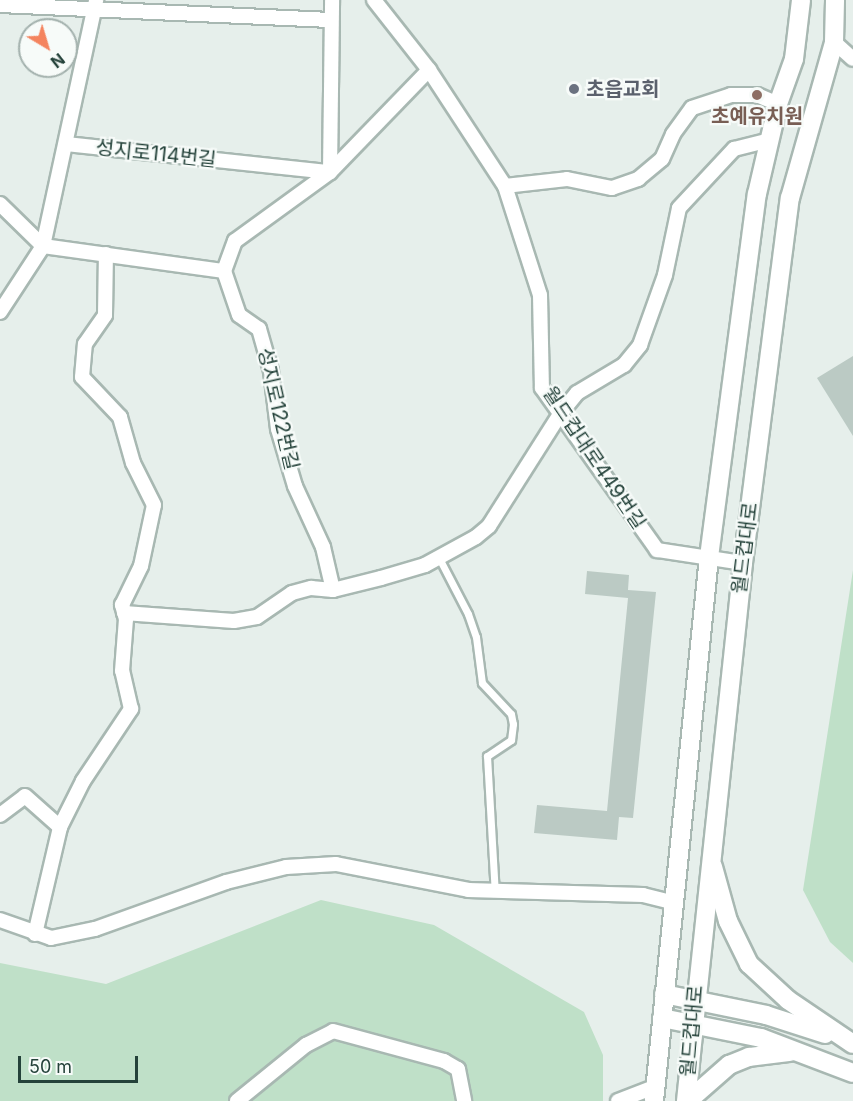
<!DOCTYPE html>
<meta charset="utf-8">
<style>
body{margin:0}
#map{position:relative;width:853px;height:1101px;overflow:hidden;background:#e6efeb;font-family:Inter,"Noto Sans KR",sans-serif}
div>[style]{position:absolute}
.green>*{inset:0;background:#bfe0c8}
.building>*{inset:0;background:#bbcac4}
.roads{filter:drop-shadow(2px 0 #a8b8b2) drop-shadow(-2px 0 #a8b8b2) drop-shadow(0 2px #a8b8b2) drop-shadow(0 -2px #a8b8b2)}
.lane>*{height:7px;margin:-3.5px;padding:0 3.5px;transform-origin:3.5px;border-radius:3.5px;background:#fff}
.street>*{height:14px;margin:-7px;padding:0 7px;transform-origin:7px;border-radius:7px;background:#fff}
.secondary>*{height:18px;margin:-9px;padding:0 9px;transform-origin:9px;border-radius:9px;background:#fff}
.dots>*{width:16px;height:16px;translate:-50% -50%;box-sizing:border-box;border:3px solid #f7fbf9;border-radius:50%}
span{translate:-50% -50%;white-space:nowrap;text-align:center;line-height:1.15;-webkit-text-stroke:4.5px #f7fbf9;paint-order:stroke}
.worship-label{font-size:20px;color:#5b616d;font-weight:700}
.left{translate:0 -50%;text-align:left}
.education-label{font-size:20px;color:#785e54;font-weight:700}
.street-label{font-size:20px;color:#24423a}
.north{position:absolute;left:18px;top:18px;width:60px;height:60px;box-sizing:border-box;background:#f7fbf9;border:2px solid #a3b1ad;border-radius:50%;rotate:142deg;font-size:16px;font-weight:700;line-height:24px;text-align:center;color:#24423a}
.north::after{content:'';display:block;margin:auto;width:21px;height:27px;background:#f4845f;clip-path:polygon(50% 0,100% 100%,50% 72%,0 100%)}
.scale{position:absolute;left:18px;top:1056px;width:120px;height:27px;box-sizing:border-box;border:3px solid #24423a;border-top:0;padding-left:8px;font-size:18px;line-height:21px;white-space:nowrap;color:#24423a;-webkit-text-stroke:4px #f7fbf9;paint-order:stroke}
</style>
<div id="map">
<div class="green">
<div style="clip-path:polygon(853px 570px,853px 963px,830px 942px,803px 890px)"></div>
<div style="clip-path:polygon(321px 900px,434px 925px,584px 1012px,603px 1055px,603px 1101px,0 1101px,0 963px,106px 984px)"></div>
</div>
<div class="building">
<div style="clip-path:polygon(853px 356px,853px 436px,817px 378px)"></div>
<div style="clip-path:polygon(587px 571px,629px 575px,628px 590px,656px 592px,633px 818px,619px 817px,617px 840px,534px 833px,537px 805px,607px 811px,628px 598px,585px 594px)"></div>
</div>
<div class="roads">
<div class="lane">
<div style="left:439px;top:558px;width:63px;rotate:62.6deg"></div>
<div style="left:468px;top:614px;width:24px;rotate:71deg"></div>
<div style="left:476px;top:637px;width:46px;rotate:82.6deg"></div>
<div style="left:482px;top:683px;width:42px;rotate:46.9deg"></div>
<div style="left:511px;top:714px;width:10px;rotate:79deg"></div>
<div style="left:513px;top:724px;width:16px;rotate:97deg"></div>
<div style="left:511px;top:740px;width:29px;rotate:146deg"></div>
<div style="left:487px;top:756px;width:137px;rotate:86.7deg"></div>
</div>
<div class="street">
<div style="left:374px;top:0;width:89px;rotate:51.8deg"></div>
<div style="left:429px;top:70px;width:139px;rotate:56.8deg"></div>
<div style="left:505px;top:186px;width:114px;rotate:72.2deg"></div>
<div style="left:540px;top:295px;width:93px;rotate:88.8deg"></div>
<div style="left:542px;top:388px;width:199px;rotate:54.6deg"></div>
<div style="left:657px;top:550px;width:87px;rotate:8.6deg"></div>
<div style="left:0;top:5px;width:331px;rotate:2.6deg"></div>
<div style="left:834px;top:42px;width:25px;rotate:42deg"></div>
<div style="left:66px;top:144px;width:265px;rotate:6.1deg"></div>
<div style="left:330px;top:172px;width:172px;rotate:-89.3deg"></div>
<div style="left:505px;top:186px;width:62px;rotate:-6.4deg"></div>
<div style="left:567px;top:179px;width:46px;rotate:11.3deg"></div>
<div style="left:612px;top:188px;width:28px;rotate:-19deg"></div>
<div style="left:638px;top:179px;width:31px;rotate:-40deg"></div>
<div style="left:662px;top:159px;width:27px;rotate:-66deg"></div>
<div style="left:673px;top:134px;width:32px;rotate:-54deg"></div>
<div style="left:692px;top:108px;width:41px;rotate:-18.4deg"></div>
<div style="left:731px;top:95px;width:26px"></div>
<div style="left:757px;top:95px;width:23px;rotate:23deg"></div>
<div style="left:0;top:204px;width:60px;rotate:44.3deg"></div>
<div style="left:43px;top:246px;width:183px;rotate:7.9deg"></div>
<div style="left:0;top:312px;width:79px;rotate:-56.9deg"></div>
<div style="left:43px;top:246px;width:252px;rotate:-77.8deg"></div>
<div style="left:333px;top:590px;width:44px;rotate:-103.1deg"></div>
<div style="left:323px;top:547px;width:67px;rotate:-114.7deg"></div>
<div style="left:295px;top:486px;width:59px;rotate:-106.6deg"></div>
<div style="left:278px;top:429px;width:58px;rotate:-96.9deg"></div>
<div style="left:271px;top:371px;width:44px;rotate:-105.9deg"></div>
<div style="left:259px;top:329px;width:24px;rotate:-145deg"></div>
<div style="left:239px;top:315px;width:46px;rotate:-108.8deg"></div>
<div style="left:224px;top:271px;width:32px;rotate:-70deg"></div>
<div style="left:235px;top:241px;width:117px;rotate:-36deg"></div>
<div style="left:330px;top:172px;width:142px;rotate:-45.9deg"></div>
<div style="left:124px;top:613px;width:110px;rotate:4.2deg"></div>
<div style="left:234px;top:621px;width:23px;rotate:-10deg"></div>
<div style="left:257px;top:617px;width:42px;rotate:-34.4deg"></div>
<div style="left:292px;top:593px;width:20px;rotate:-15deg"></div>
<div style="left:311px;top:588px;width:22px;rotate:5deg"></div>
<div style="left:333px;top:590px;width:49px;rotate:-14deg"></div>
<div style="left:381px;top:578px;width:46px;rotate:-16.5deg"></div>
<div style="left:425px;top:565px;width:58px;rotate:-28.8deg"></div>
<div style="left:476px;top:537px;width:17px;rotate:-40deg"></div>
<div style="left:489px;top:526px;width:133px;rotate:-57.6deg"></div>
<div style="left:560px;top:414px;width:27px;rotate:-51deg"></div>
<div style="left:577px;top:393px;width:55px;rotate:-30.8deg"></div>
<div style="left:624px;top:365px;width:26px;rotate:-51deg"></div>
<div style="left:640px;top:345px;width:74px;rotate:-70.3deg"></div>
<div style="left:665px;top:275px;width:68px;rotate:-78.2deg"></div>
<div style="left:679px;top:208px;width:81px;rotate:-47deg"></div>
<div style="left:734px;top:149px;width:36px;rotate:-14deg"></div>
<div style="left:0;top:815px;width:31px;rotate:-37deg"></div>
<div style="left:25px;top:796px;width:47px;rotate:41.5deg"></div>
<div style="left:0;top:920px;width:54px;rotate:19.4deg"></div>
<div style="left:51px;top:938px;width:45px;rotate:-11.6deg"></div>
<div style="left:95px;top:929px;width:139px;rotate:-19.7deg"></div>
<div style="left:226px;top:882px;width:62px;rotate:-14deg"></div>
<div style="left:286px;top:867px;width:50px;rotate:-3.4deg"></div>
<div style="left:336px;top:864px;width:135px;rotate:11.1deg"></div>
<div style="left:468px;top:890px;width:175px;rotate:1.6deg"></div>
<div style="left:643px;top:895px;width:30px;rotate:14deg"></div>
<div style="left:35px;top:934px;width:110px;rotate:-76.8deg"></div>
<div style="left:60px;top:827px;width:51px;rotate:-63.4deg"></div>
<div style="left:83px;top:781px;width:87px;rotate:-56.3deg"></div>
<div style="left:131px;top:709px;width:39px;rotate:-103deg"></div>
<div style="left:122px;top:671px;width:52px;rotate:-85.6deg"></div>
<div style="left:126px;top:619px;width:15px;rotate:-106deg"></div>
<div style="left:122px;top:605px;width:43px;rotate:-64deg"></div>
<div style="left:141px;top:566px;width:62px;rotate:-78deg"></div>
<div style="left:154px;top:505px;width:47px;rotate:-116.6deg"></div>
<div style="left:133px;top:463px;width:48px;rotate:-105.8deg"></div>
<div style="left:120px;top:417px;width:55px;rotate:-133.5deg"></div>
<div style="left:82px;top:377px;width:33px;rotate:-85deg"></div>
<div style="left:85px;top:344px;width:35px;rotate:-55deg"></div>
<div style="left:105px;top:315px;width:61px;rotate:-89.1deg"></div>
<div style="left:237px;top:1101px;width:89px;rotate:-39.1deg"></div>
<div style="left:306px;top:1045px;width:30px;rotate:-27deg"></div>
<div style="left:333px;top:1031px;width:115px;rotate:15.1deg"></div>
<div style="left:444px;top:1061px;width:16px;rotate:30deg"></div>
<div style="left:458px;top:1069px;width:33px;rotate:79deg"></div>
<div style="left:618px;top:1101px;width:40px;rotate:-21deg"></div>
</div>
<div class="secondary">
<div style="left:713px;top:867px;width:56px;rotate:74.5deg"></div>
<div style="left:728px;top:921px;width:48px;rotate:64deg"></div>
<div style="left:749px;top:964px;width:53px;rotate:42.7deg"></div>
<div style="left:788px;top:1000px;width:78px;rotate:34.1deg"></div>
<div style="left:664px;top:994px;width:104px;rotate:11.6deg"></div>
<div style="left:766px;top:1015px;width:62px;rotate:17.9deg"></div>
<div style="left:662px;top:1018px;width:101px;rotate:11.4deg"></div>
<div style="left:761px;top:1038px;width:98px;rotate:20.8deg"></div>
<div style="left:654px;top:1101px;width:547px;rotate:-84.23deg"></div>
<div style="left:709px;top:557px;width:366px;rotate:-82.5deg"></div>
<div style="left:757px;top:194px;width:92px;rotate:-76.9deg"></div>
<div style="left:778px;top:104px;width:48px;rotate:-70.4deg"></div>
<div style="left:794px;top:59px;width:59px;rotate:-83.2deg"></div>
<div style="left:686px;top:1101px;width:541px;rotate:-83.95deg"></div>
<div style="left:743px;top:563px;width:368px;rotate:-82.7deg"></div>
<div style="left:790px;top:198px;width:162px;rotate:-74.2deg"></div>
<div style="left:834px;top:42px;width:42px;rotate:-88.6deg"></div>
<div style="left:688px;top:1101px;width:55px;rotate:-41.3deg"></div>
<div style="left:729px;top:1065px;width:22px;rotate:-22deg"></div>
<div style="left:749px;top:1057px;width:41px;rotate:-7deg"></div>
</div>
</div>
<div class="dots">
<div style="left:574px;top:89px;background:#6b7280"></div>
<div style="left:757px;top:95px;background:#8d6e63"></div>
</div>
<div class="worship-label">
<span class="left" style="left:586px;top:89px">초읍교회</span>
</div>
<div class="education-label">
<span style="left:757px;top:116px">초예유치원</span>
</div>
<div class="street-label">
<span style="left:156px;top:154px;rotate:6deg">성지로114번길</span>
<span style="left:278px;top:409px;rotate:77deg">성지로122번길</span>
<span style="left:594px;top:458px;rotate:56deg">월드컵대로449번길</span>
<span style="left:745px;top:548px;rotate:-83deg">월드컵대로</span>
<span style="left:692px;top:1031px;rotate:-85deg">월드컵대로</span>
</div>
<div class="north">N</div>
<div class="scale">50 m</div>
</div>
